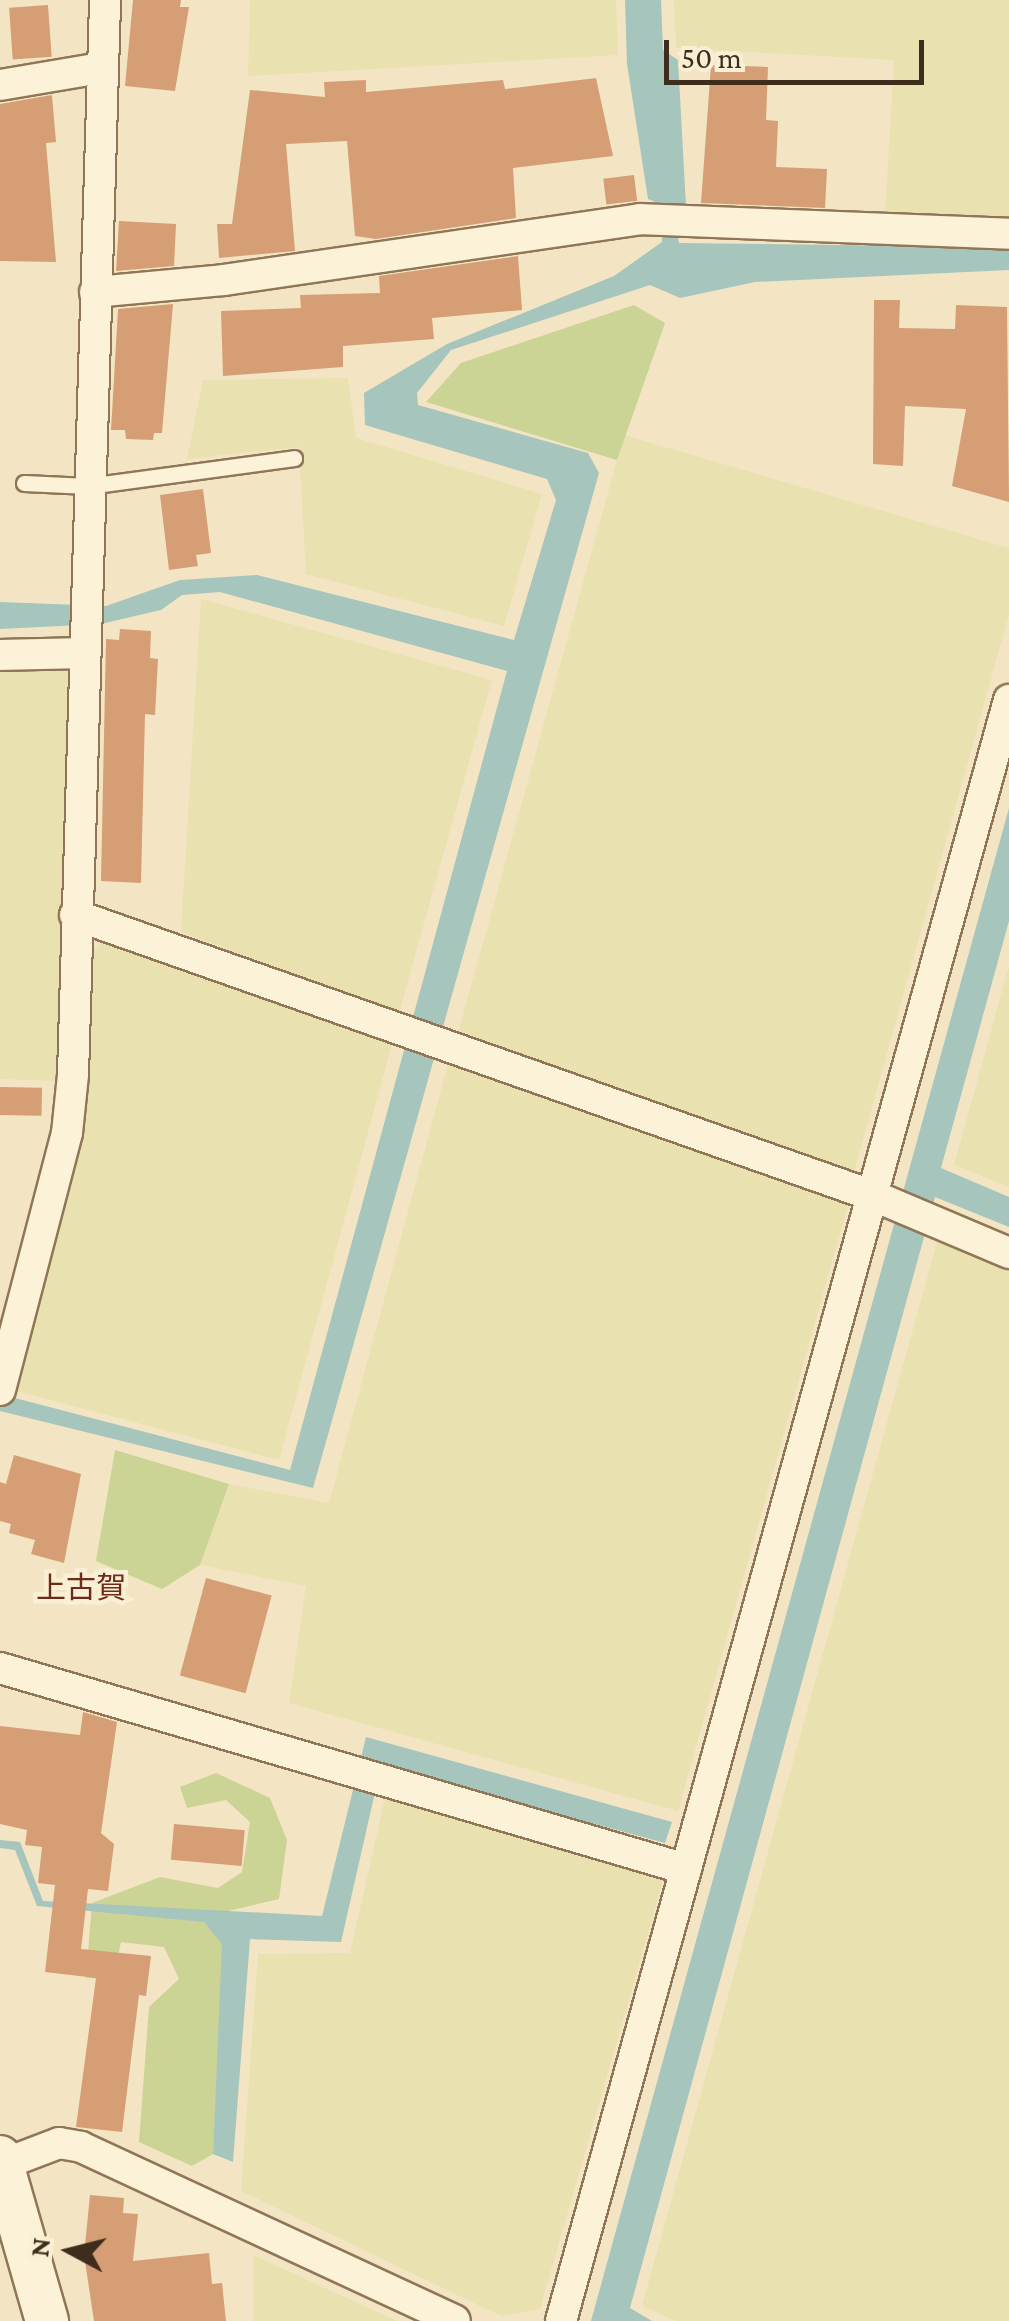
<!DOCTYPE html>
<meta charset="utf-8">
<style>
body{margin:0}
#map{position:relative;width:1009px;height:2321px;overflow:hidden;background:#f3e5c3;font-family:"Crimson Pro","Noto Sans JP",serif}
div>[style]{position:absolute}
.farmland>*{inset:0;background:#e9e1b0}
.green>*{inset:0;background:#cbd395}
.water>*{inset:0;background:#a6c5bc}
.building>*{inset:0;background:#d59e75;transform-origin:0 0}
.roads{filter:drop-shadow(2px 0 #907657) drop-shadow(-2px 0 #907657) drop-shadow(0 2px #907657) drop-shadow(0 -2px #907657)}
.service>*{height:15px;margin:-7.5px;padding:0 7.5px;transform-origin:7.5px;border-radius:7.5px;background:#fcf2d8}
.minor>*{height:30px;margin:-15px;padding:0 15px;transform-origin:15px;border-radius:15px;background:#fcf2d8}
.secondary>*{height:42px;margin:-21px;padding:0 21px;transform-origin:21px;border-radius:21px;background:#fcf2d8}
span{translate:-50% -50%;white-space:nowrap;text-align:center;line-height:1.15;-webkit-text-stroke:9px #f9efd4;paint-order:stroke}
.neighbourhood-label{font-size:30px;color:#6f2b18}
.north{position:absolute;left:20px;top:2201px;width:100px;height:100px;-webkit-text-stroke:8px #f9efd4;paint-order:stroke;rotate:277deg;font-size:28px;font-weight:700;line-height:40px;text-align:center;color:#3e2d1d}
.north::after{content:'';display:block;margin:auto;width:35px;height:45px;background:#3e2d1d;clip-path:polygon(50% 0,100% 100%,50% 72%,0 100%)}
.scale{position:absolute;left:664px;top:40px;width:260px;height:45px;box-sizing:border-box;border:5px solid #3e2d1d;border-top:0;padding-left:12px;font-size:30px;line-height:35px;white-space:nowrap;color:#3e2d1d;-webkit-text-stroke:8px #f9efd4;paint-order:stroke}
</style>
<div id="map">
<div class="farmland">
<div style="clip-path:polygon(250px 0,616px 0,618px 55px,248px 76px)"></div>
<div style="clip-path:polygon(674px 0,1009px 0,1009px 224px,885px 216px,894px 60px,676px 48px)"></div>
<div style="clip-path:polygon(348px 378px,356px 438px,542px 494px,504px 626px,306px 574px,299px 447px,187px 459px,203px 380px)"></div>
<div style="clip-path:polygon(624px 435px,1009px 548px,1009px 614px,853px 1176px,458px 1033px)"></div>
<div style="clip-path:polygon(201px 599px,492px 680px,399px 1013px,181px 932px)"></div>
<div style="clip-path:polygon(70px 661px,56px 1081px,0 1079px,0 663px)"></div>
<div style="clip-path:polygon(105px 939px,393px 1040px,279px 1460px,12px 1390px,78px 1158px,88px 958px)"></div>
<div style="clip-path:polygon(1009px 966px,1009px 1187px,954px 1165px)"></div>
<div style="clip-path:polygon(448px 1064px,848px 1205px,678px 1811px,289px 1703px,306px 1586px,200px 1565px,229px 1484px,329px 1503px)"></div>
<div style="clip-path:polygon(938px 1239px,1009px 1268px,1009px 2321px,676px 2321px,642px 2306px)"></div>
<div style="clip-path:polygon(385px 1798px,665px 1874px,540px 2309px,501px 2316px,241px 2191px,258px 1954px,350px 1953px)"></div>
<div style="clip-path:polygon(253px 2255px,397px 2321px,253px 2321px)"></div>
</div>
<div class="green">
<div style="clip-path:polygon(634px 305px,665px 323px,617px 460px,426px 402px,461px 363px)"></div>
<div style="clip-path:polygon(115px 1450px,229px 1484px,200px 1565px,162px 1589px,96px 1561px)"></div>
<div style="clip-path:polygon(216px 1773px,270px 1798px,287px 1840px,279px 1899px,215px 1914px,223px 1944px,213px 2154px,192px 2166px,139px 2142px,149px 2007px,179px 1979px,164px 1947px,121px 1942px,113px 1979px,86px 1978px,92px 1903px,160px 1877px,218px 1888px,242px 1872px,250px 1822px,226px 1800px,187px 1808px,180px 1787px)"></div>
</div>
<div class="water">
<div style="clip-path:polygon(625px 0,661px 0,663px 50px,678px 60px,686px 206px,673px 207px,679px 243px,990px 247px,1009px 249px,1009px 270px,755px 282px,680px 298px,650px 285px,451px 350px,417px 393px,418px 405px,588px 453px,599px 473px,313px 1488px,0 1411px,0 1399px,15px 1398px,290px 1470px,507px 671px,220px 592px,182px 595px,161px 610px,101px 624px,0 629px,0 602px,106px 606px,180px 580px,257px 575px,514px 640px,556px 500px,547px 479px,365px 425px,364px 393px,447px 344px,614px 276px,662px 242px,660px 204px,648px 199px,627px 64px)"></div>
<div style="clip-path:polygon(1009px 808px,1009px 921px,941px 1168px,1009px 1197px,1009px 1227px,935px 1197px,630px 2308px,652px 2321px,591px 2321px)"></div>
<div style="clip-path:polygon(366px 1737px,672px 1822px,665px 1843px,381px 1766px,341px 1942px,250px 1939px,233px 2162px,213px 2154px,222px 1944px,204px 1922px,37px 1906px,15px 1850px,0 1848px,0 1840px,20px 1842px,43px 1901px,322px 1916px)"></div>
</div>
<div class="building">
<div style="clip-path:polygon(133px 0,181px 0,180px 7px,189px 7px,175px 91px,125px 86px)"></div>
<div style="left:48px;top:5px;width:52px;height:39px;rotate:86deg"></div>
<div style="clip-path:polygon(711px 65px,768px 67px,766px 120px,778px 121px,776px 167px,827px 169px,825px 208px,701px 203px)"></div>
<div style="clip-path:polygon(596px 78px,613px 156px,513px 168px,516px 218px,376px 239px,355px 236px,347px 141px,286px 144px,295px 251px,219px 258px,217px 224px,232px 224px,250px 90px,325px 97px,324px 82px,366px 80px,366px 92px,503px 80px,505px 89px)"></div>
<div style="clip-path:polygon(52px 95px,56px 142px,46px 143px,56px 262px,0 261px,0 104px)"></div>
<div style="left:634px;top:175px;width:26px;height:31px;rotate:83deg"></div>
<div style="clip-path:polygon(119px 221px,176px 224px,174px 266px,116px 271px)"></div>
<div style="clip-path:polygon(518px 256px,522px 310px,432px 318px,434px 339px,343px 346px,343px 367px,223px 376px,221px 311px,301px 308px,300px 295px,380px 293px,379px 276px)"></div>
<div style="clip-path:polygon(874px 300px,900px 300px,899px 328px,955px 329px,956px 305px,1007px 307px,1009px 502px,952px 486px,966px 409px,905px 406px,903px 466px,873px 464px)"></div>
<div style="clip-path:polygon(173px 304px,162px 433px,154px 433px,153px 440px,126px 439px,125px 430px,111px 430px,118px 309px)"></div>
<div style="clip-path:polygon(203px 489px,211px 553px,196px 555px,198px 566px,169px 570px,160px 495px)"></div>
<div style="clip-path:polygon(120px 629px,151px 631px,150px 658px,158px 659px,155px 715px,145px 714px,141px 883px,101px 881px,106px 639px,119px 640px)"></div>
<div style="left:0;top:1087px;width:42px;height:28px;rotate:1deg"></div>
<div style="clip-path:polygon(14px 1455px,81px 1474px,64px 1563px,31px 1554px,35px 1540px,9px 1533px,11px 1524px,0 1521px,0 1482px,6px 1484px)"></div>
<div style="left:206px;top:1578px;width:68px;height:101px;rotate:15deg"></div>
<div style="clip-path:polygon(83px 1712px,117px 1722px,101px 1833px,114px 1844px,108px 1891px,88px 1889px,81px 1949px,151px 1956px,146px 1996px,139px 1995px,122px 2132px,76px 2127px,96px 1978px,45px 1972px,55px 1885px,38px 1883px,42px 1847px,25px 1845px,27px 1830px,0 1824px,0 1726px,80px 1735px)"></div>
<div style="left:174px;top:1824px;width:71px;height:36px;rotate:5deg"></div>
<div style="clip-path:polygon(90px 2195px,124px 2198px,123px 2213px,138px 2214px,133px 2261px,209px 2253px,212px 2284px,222px 2283px,226px 2321px,94px 2321px,84px 2255px)"></div>
</div>
<div class="roads">
<div class="service">
<div style="left:24px;top:483px;width:64px;rotate:2.7deg"></div>
<div style="left:88px;top:486px;width:208px;rotate:-7.7deg"></div>
</div>
<div class="minor">
<div style="left:0;top:85px;width:102px;rotate:-9.6deg"></div>
<div style="left:95px;top:292px;width:130px;rotate:-5.3deg"></div>
<div style="left:224px;top:280px;width:420px;rotate:-8.3deg"></div>
<div style="left:640px;top:219px;width:369px;rotate:2.3deg"></div>
<div style="left:0;top:655px;width:81px;rotate:-1.4deg"></div>
<div style="left:75px;top:915px;width:847px;rotate:19.38deg"></div>
<div style="left:874px;top:1196px;width:147px;rotate:22.9deg"></div>
<div style="left:0;top:1390px;width:266px;rotate:-75.4deg"></div>
<div style="left:67px;top:1133px;width:58px;rotate:-84.1deg"></div>
<div style="left:73px;top:1075px;width:1075px;rotate:-88.29deg"></div>
<div style="left:0;top:1668px;width:715px;rotate:16.33deg"></div>
<div style="left:4px;top:2164px;width:59px;rotate:-20.9deg"></div>
<div style="left:59px;top:2143px;width:22px;rotate:10deg"></div>
<div style="left:81px;top:2147px;width:412px;rotate:24.9deg"></div>
<div style="left:561px;top:2321px;width:1682px;rotate:-74.55deg"></div>
</div>
<div class="secondary">
<div style="left:0;top:2157px;width:171px;rotate:74deg"></div>
</div>
</div>
<div class="neighbourhood-label">
<span style="left:81px;top:1588px">上古賀</span>
</div>
<div class="north">N</div>
<div class="scale">50 m</div>
</div>
